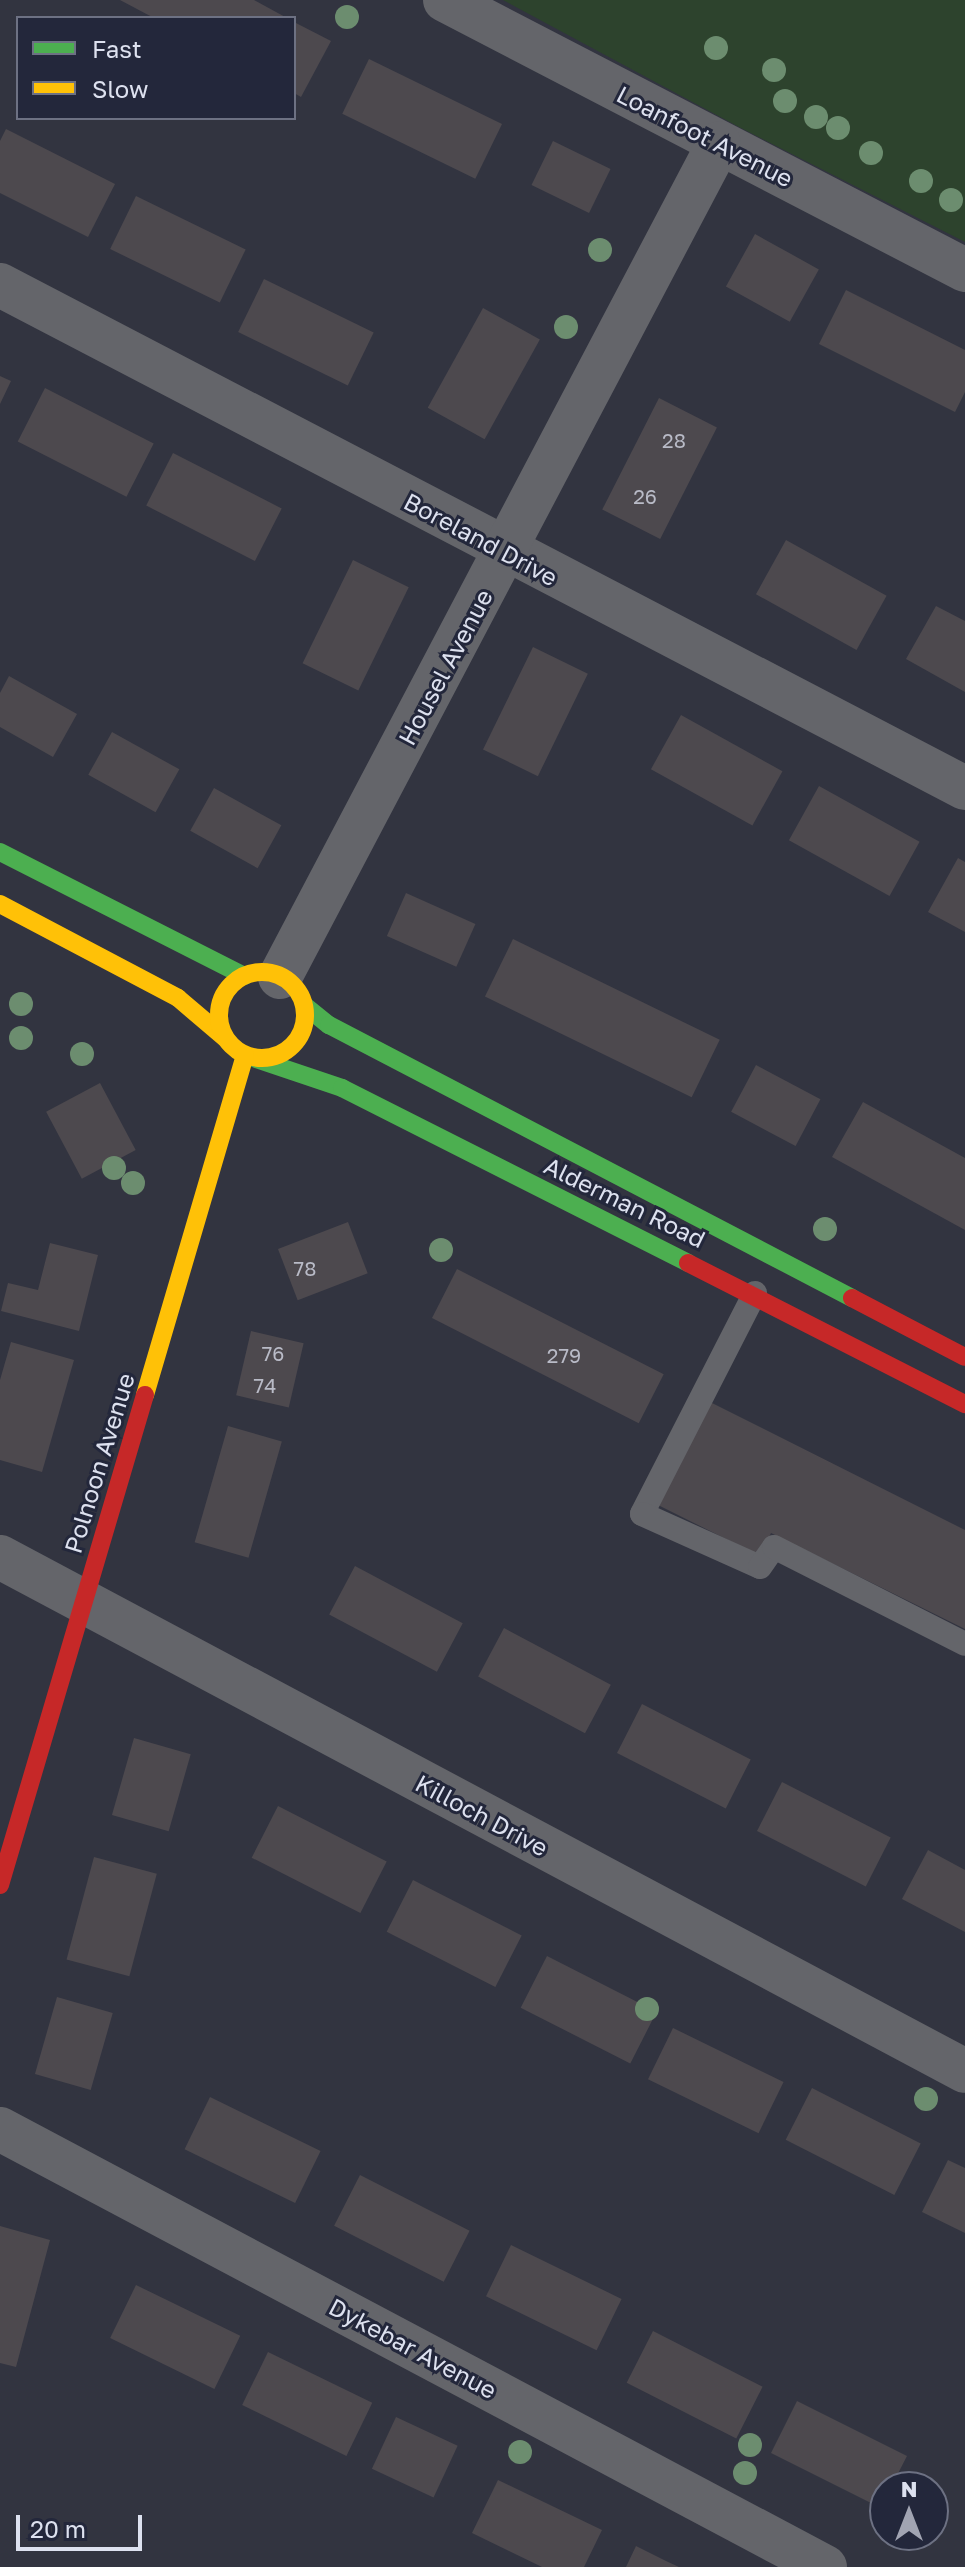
<!DOCTYPE html>
<style>
body{margin:0}
#map{position:relative;width:965px;height:2567px;overflow:hidden;background:#323440;font-family:"Golos Text",sans-serif}
div>[style]{position:absolute}
.green>*{inset:0;background:#2d432d}
.building>*{inset:0;background:#4d494e;transform-origin:0 0}
.lane>*{height:24px;margin:-12px;padding:0 12px;transform-origin:12px;border-radius:12px;background:#64656a}
.street>*{height:44px;margin:-22px;padding:0 22px;transform-origin:22px;border-radius:22px;background:#64656a}
.fast>*{height:18px;margin:-9px;padding:0 9px;transform-origin:9px;border-radius:9px;background:#4caf50}
.slow>*{height:18px;margin:-9px;padding:0 9px;transform-origin:9px;border-radius:9px;background:#ffc107}
.slow>.ring{margin:-9px;padding:0;box-sizing:content-box;background:none;border:18px solid #ffc107;border-radius:50%}
.jam>*{height:18px;margin:-9px;padding:0 9px;transform-origin:9px;border-radius:9px;background:#c62828}
.trees>*{width:24px;height:24px;margin:-12px;border-radius:50%;background:#6c8d6f}
span{translate:-50% -50%;white-space:nowrap;text-align:center;line-height:1.15;-webkit-text-stroke:6px #23273b;paint-order:stroke}
.number-label{font-size:20px;color:#b9bbc7}
.number-label span{-webkit-text-stroke-width:0}
.street-label{font-size:24px;color:#dde1ef}
.legend{position:absolute;left:16px;top:16px;width:280px;height:104px;box-sizing:border-box;background:#23273b;border:2px solid #6d7183;margin:0;padding:10px 14px;list-style:none;font-size:24px;color:#dde1ef}
.legend li{display:flex;align-items:center;gap:16px;height:40px}
.legend b{width:40px;border:2px solid #6d7183}
.north{position:absolute;left:869px;top:2471px;width:80px;height:80px;box-sizing:border-box;background:#23273b;border:2px solid #6d7183;border-radius:50%;rotate:0deg;font-size:22px;font-weight:700;line-height:32px;text-align:center;color:#dde1ef}
.north::after{content:'';display:block;margin:auto;width:28px;height:36px;background:#a1a4b2;clip-path:polygon(50% 0,100% 100%,50% 72%,0 100%)}
.scale{position:absolute;left:16px;top:2515px;width:126px;height:36px;box-sizing:border-box;border:4px solid #dde1ef;border-top:0;padding-left:10px;font-size:24px;line-height:28px;white-space:nowrap;color:#dde1ef;-webkit-text-stroke:6px #23273b;paint-order:stroke}
</style>
<div id="map">
<div class="green">
<div style="clip-path:polygon(503px 0,965px 0,965px 242px,739px 127px)"></div>
</div>
<div class="building">
<div style="clip-path:polygon(120px 0,254px 0,287px 18px,154px 18px)"></div>
<div style="clip-path:polygon(294px 22px,331px 41px,301px 97px,294px 93px)"></div>
<div style="left:369px;top:59px;width:148px;height:61px;rotate:26deg"></div>
<div style="clip-path:polygon(6px 129px,115px 184px,88px 237px,0 193px,0 141px)"></div>
<div style="left:553px;top:141px;width:64px;height:49px;rotate:26deg"></div>
<div style="left:136px;top:196px;width:122px;height:59px;rotate:26deg"></div>
<div style="left:755px;top:234px;width:73px;height:60px;rotate:29deg"></div>
<div style="left:264px;top:279px;width:122px;height:59px;rotate:26deg"></div>
<div style="clip-path:polygon(846px 290px,965px 350px,965px 392px,955px 412px,819px 344px)"></div>
<div style="left:483px;top:308px;width:65px;height:114px;rotate:29deg"></div>
<div style="clip-path:polygon(0 376px,11px 381px,0 404px)"></div>
<div style="left:45px;top:388px;width:122px;height:60px;rotate:27deg"></div>
<div style="left:659px;top:398px;width:65px;height:125px;rotate:27deg"></div>
<div style="left:173px;top:453px;width:122px;height:59px;rotate:27deg"></div>
<div style="left:786px;top:540px;width:115px;height:62px;rotate:29deg"></div>
<div style="left:353px;top:560px;width:62px;height:115px;rotate:26deg"></div>
<div style="clip-path:polygon(936px 606px,965px 621px,965px 692px,906px 659px)"></div>
<div style="left:533px;top:647px;width:61px;height:114px;rotate:26deg"></div>
<div style="clip-path:polygon(9px 676px,77px 714px,53px 757px,0 727px,0 693px)"></div>
<div style="left:681px;top:715px;width:116px;height:62px;rotate:29deg"></div>
<div style="left:112px;top:732px;width:77px;height:49px;rotate:29deg"></div>
<div style="left:819px;top:786px;width:115px;height:62px;rotate:29deg"></div>
<div style="left:214px;top:788px;width:77px;height:49px;rotate:29deg"></div>
<div style="clip-path:polygon(958px 858px,965px 862px,965px 932px,928px 912px)"></div>
<div style="left:406px;top:893px;width:76px;height:47px;rotate:24deg"></div>
<div style="left:513px;top:939px;width:230px;height:64px;rotate:26deg"></div>
<div style="left:756px;top:1065px;width:73px;height:53px;rotate:28deg"></div>
<div style="left:100px;top:1083px;width:76px;height:61px;rotate:62deg"></div>
<div style="clip-path:polygon(863px 1102px,965px 1158px,965px 1230px,832px 1157px)"></div>
<div style="left:348px;top:1222px;width:55px;height:75px;rotate:69deg"></div>
<div style="clip-path:polygon(50px 1243px,98px 1255px,79px 1331px,1px 1311px,8px 1283px,38px 1290px)"></div>
<div style="left:457px;top:1269px;width:232px;height:55px;rotate:27deg"></div>
<div style="left:251px;top:1331px;width:54px;height:66px;rotate:13deg"></div>
<div style="clip-path:polygon(11px 1342px,74px 1360px,42px 1472px,0 1460px,0 1380px)"></div>
<div style="clip-path:polygon(708px 1401px,965px 1530px,965px 1629px,771px 1533px,760px 1556px,656px 1504px)"></div>
<div style="left:228px;top:1426px;width:56px;height:121px;rotate:16deg"></div>
<div style="left:355px;top:1566px;width:122px;height:55px;rotate:28deg"></div>
<div style="left:504px;top:1628px;width:121px;height:55px;rotate:28deg"></div>
<div style="left:642px;top:1704px;width:122px;height:55px;rotate:27deg"></div>
<div style="left:134px;top:1738px;width:59px;height:80px;rotate:16deg"></div>
<div style="left:782px;top:1782px;width:122px;height:55px;rotate:27deg"></div>
<div style="left:278px;top:1806px;width:122px;height:58px;rotate:27deg"></div>
<div style="clip-path:polygon(928px 1850px,965px 1870px,965px 1932px,902px 1899px)"></div>
<div style="left:94px;top:1857px;width:65px;height:106px;rotate:15deg"></div>
<div style="left:413px;top:1880px;width:122px;height:58px;rotate:27deg"></div>
<div style="left:547px;top:1956px;width:123px;height:58px;rotate:27deg"></div>
<div style="left:57px;top:1997px;width:58px;height:80px;rotate:16deg"></div>
<div style="left:673px;top:2028px;width:123px;height:57px;rotate:26deg"></div>
<div style="left:812px;top:2088px;width:122px;height:58px;rotate:27deg"></div>
<div style="left:210px;top:2097px;width:123px;height:58px;rotate:26deg"></div>
<div style="clip-path:polygon(948px 2160px,965px 2168px,965px 2233px,922px 2212px)"></div>
<div style="left:360px;top:2175px;width:123px;height:57px;rotate:27deg"></div>
<div style="clip-path:polygon(0 2226px,50px 2240px,16px 2367px,0 2363px)"></div>
<div style="left:511px;top:2245px;width:123px;height:57px;rotate:26deg"></div>
<div style="left:136px;top:2285px;width:116px;height:59px;rotate:26deg"></div>
<div style="left:653px;top:2331px;width:123px;height:58px;rotate:27deg"></div>
<div style="left:268px;top:2352px;width:116px;height:59px;rotate:26deg"></div>
<div style="clip-path:polygon(797px 2401px,907px 2456px,891px 2487px,885px 2487px,881px 2508px,771px 2453px)"></div>
<div style="left:396px;top:2417px;width:68px;height:57px;rotate:25deg"></div>
<div style="clip-path:polygon(498px 2480px,602px 2530px,584px 2567px,542px 2567px,472px 2533px)"></div>
<div style="clip-path:polygon(636px 2546px,666px 2561px,679px 2567px,626px 2567px)"></div>
</div>
<div class="lane">
<div style="left:755px;top:1293px;width:248px;rotate:117.1deg"></div>
<div style="left:642px;top:1514px;width:129px;rotate:24.2deg"></div>
<div style="left:760px;top:1567px;width:24px;rotate:-55deg"></div>
<div style="left:774px;top:1547px;width:214px;rotate:26.9deg"></div>
</div>
<div class="street">
<div style="left:445px;top:0;width:586px;rotate:27.44deg"></div>
<div style="left:0;top:285px;width:1088px;rotate:27.53deg"></div>
<div style="left:280px;top:977px;width:942px;rotate:-62.24deg"></div>
<div style="left:0;top:1557px;width:1093px;rotate:28.04deg"></div>
<div style="left:0;top:2129px;width:934px;rotate:27.96deg"></div>
</div>
<div class="fast">
<div style="left:0;top:852px;width:274px;rotate:26.9deg"></div>
<div style="left:304px;top:1005px;width:32px;rotate:39deg"></div>
<div style="left:329px;top:1025px;width:590px;rotate:27.56deg"></div>
<div style="left:256px;top:1059px;width:91px;rotate:18.6deg"></div>
<div style="left:342px;top:1088px;width:388px;rotate:26.8deg"></div>
</div>
<div class="slow">
<div style="left:0;top:904px;width:201px;rotate:27.8deg"></div>
<div style="left:178px;top:998px;width:62px;rotate:40.4deg"></div>
<div class="ring" style="left:219px;top:972px;width:68px;height:68px"></div>
<div style="left:145px;top:1395px;width:354px;rotate:-73.6deg"></div>
</div>
<div class="jam">
<div style="left:688px;top:1263px;width:311px;rotate:27deg"></div>
<div style="left:852px;top:1298px;width:127px;rotate:27.6deg"></div>
<div style="left:0;top:1885px;width:511px;rotate:-73.52deg"></div>
</div>
<div class="trees">
<div style="left:347px;top:17px"></div>
<div style="left:716px;top:48px"></div>
<div style="left:774px;top:70px"></div>
<div style="left:785px;top:101px"></div>
<div style="left:816px;top:117px"></div>
<div style="left:838px;top:128px"></div>
<div style="left:871px;top:153px"></div>
<div style="left:921px;top:181px"></div>
<div style="left:951px;top:200px"></div>
<div style="left:600px;top:250px"></div>
<div style="left:566px;top:327px"></div>
<div style="left:21px;top:1004px"></div>
<div style="left:21px;top:1038px"></div>
<div style="left:82px;top:1054px"></div>
<div style="left:114px;top:1168px"></div>
<div style="left:133px;top:1183px"></div>
<div style="left:825px;top:1229px"></div>
<div style="left:441px;top:1250px"></div>
<div style="left:647px;top:2009px"></div>
<div style="left:926px;top:2099px"></div>
<div style="left:750px;top:2445px"></div>
<div style="left:520px;top:2452px"></div>
<div style="left:745px;top:2473px"></div>
</div>
<div class="number-label">
<span style="left:674px;top:440px">28</span>
<span style="left:645px;top:496px">26</span>
<span style="left:305px;top:1268px">78</span>
<span style="left:273px;top:1353px">76</span>
<span style="left:564px;top:1355px">279</span>
<span style="left:265px;top:1385px">74</span>
</div>
<div class="street-label">
<span style="left:705px;top:136px;rotate:27deg">Loanfoot Avenue</span>
<span style="left:481px;top:539px;rotate:28deg">Boreland Drive</span>
<span style="left:445px;top:667px;rotate:-62deg">Housel Avenue</span>
<span style="left:625px;top:1202px;rotate:26deg">Alderman Road</span>
<span style="left:99px;top:1463px;rotate:-73deg">Polnoon Avenue</span>
<span style="left:482px;top:1815px;rotate:28deg">Killoch Drive</span>
<span style="left:413px;top:2348px;rotate:28deg">Dykebar Avenue</span>
</div>
<ul class="legend">
<li><b style="height:10px;background:#4caf50"></b>Fast</li>
<li><b style="height:10px;background:#ffc107"></b>Slow</li>
</ul>
<div class="north">N</div>
<div class="scale">20 m</div>
</div>
